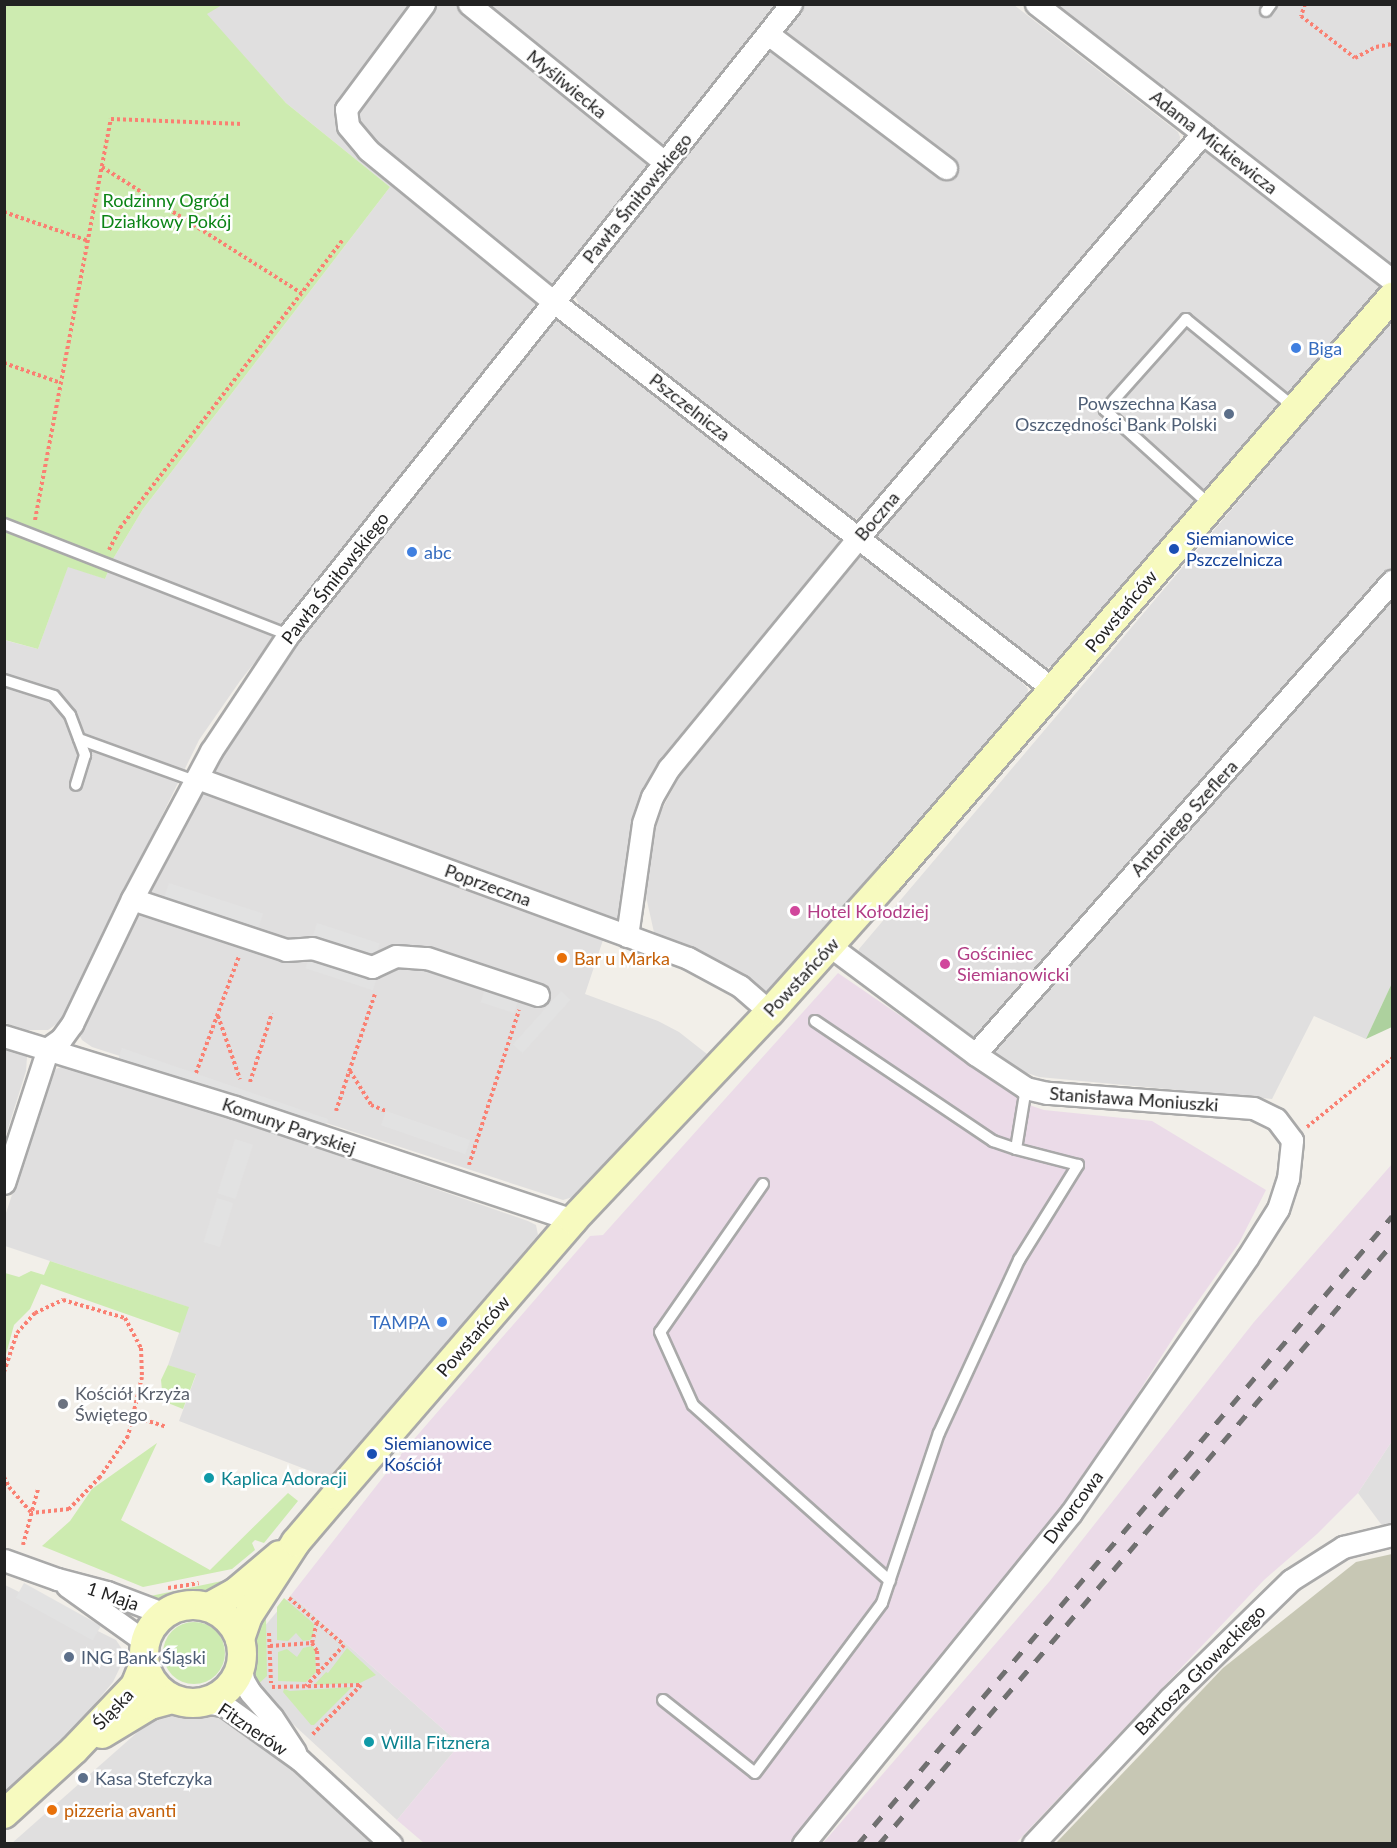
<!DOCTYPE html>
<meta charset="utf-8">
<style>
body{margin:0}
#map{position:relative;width:1397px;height:1848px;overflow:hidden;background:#f2efe9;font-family:Lato,sans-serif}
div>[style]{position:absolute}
.residential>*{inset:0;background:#e0dfdf}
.industrial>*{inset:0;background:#ebdbe8}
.construction>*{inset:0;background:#c7c7b4}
.grass>*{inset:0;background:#cdebb0}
.round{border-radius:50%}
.forest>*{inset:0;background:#add19e}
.parking>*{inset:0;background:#e2e2e2;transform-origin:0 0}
.path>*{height:4px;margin-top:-2px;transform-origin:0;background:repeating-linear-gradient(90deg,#fa8072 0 3px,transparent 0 6px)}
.roads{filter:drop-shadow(2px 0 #a9a9a9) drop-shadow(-2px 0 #a9a9a9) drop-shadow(0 2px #a9a9a9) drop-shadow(0 -2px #a9a9a9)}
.lane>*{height:10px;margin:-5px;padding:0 5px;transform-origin:5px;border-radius:5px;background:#fff}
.street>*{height:21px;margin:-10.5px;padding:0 10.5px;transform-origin:10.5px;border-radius:10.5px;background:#fff}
.secondary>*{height:28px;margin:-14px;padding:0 14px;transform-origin:14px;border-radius:14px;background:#f7fabf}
.secondary>.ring{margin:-14px;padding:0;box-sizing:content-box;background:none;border:28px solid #f7fabf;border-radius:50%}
.rail>*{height:4.5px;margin-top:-2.25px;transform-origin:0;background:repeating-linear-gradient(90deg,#707070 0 12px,transparent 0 24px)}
.dots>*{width:16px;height:16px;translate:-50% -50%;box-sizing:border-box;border:3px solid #fff;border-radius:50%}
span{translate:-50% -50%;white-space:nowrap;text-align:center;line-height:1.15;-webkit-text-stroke:5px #fff;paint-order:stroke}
.street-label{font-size:18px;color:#222}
.park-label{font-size:18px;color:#0c8416}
.shop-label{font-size:18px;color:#366cbe}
.left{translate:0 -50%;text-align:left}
.right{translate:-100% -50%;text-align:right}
.service-label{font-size:18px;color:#4e5e75}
.transit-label{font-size:18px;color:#164399}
.hotel-label{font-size:18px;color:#b23c85}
.food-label{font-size:18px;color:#c56008}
.worship-label{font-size:18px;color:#5b616d}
.culture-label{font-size:18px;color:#0d838f}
.frame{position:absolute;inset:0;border:6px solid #222;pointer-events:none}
</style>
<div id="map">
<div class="residential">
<div style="clip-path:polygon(222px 4px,774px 5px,240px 681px,199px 740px,62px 1020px,48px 1030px,26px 1030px,5px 1023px,4px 640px,38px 649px,68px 566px,105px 579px,113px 559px,143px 509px,390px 187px,286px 103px,206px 14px)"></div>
<div style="clip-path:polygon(803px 5px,1014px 5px,1178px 132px,1180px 137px,1179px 145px,863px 519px,849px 518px,579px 305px,574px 293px)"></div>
<div style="clip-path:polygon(1047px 5px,1392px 5px,1392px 268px)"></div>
<div style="clip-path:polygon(1207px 151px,1212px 153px,1382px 283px,1381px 290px,1375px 301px,1054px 665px,1041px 670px,882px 546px,878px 539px,879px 534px,1199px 153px)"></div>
<div style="clip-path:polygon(558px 317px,842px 535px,843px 541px,842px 548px,678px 740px,653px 776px,621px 922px,217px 778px,211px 767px,298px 636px,549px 319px)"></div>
<div style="clip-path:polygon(1392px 320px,1392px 983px,1366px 1039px,1314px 1016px,1272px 1099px,1039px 1077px,1024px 1072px,978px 1044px,858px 955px,859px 949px)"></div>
<div style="clip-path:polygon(862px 552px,866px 553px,1013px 672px,1028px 689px,1027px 699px,766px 994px,752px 982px,699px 954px,655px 937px,645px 892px,648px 856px,660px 813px,679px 777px,701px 744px)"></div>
<div style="clip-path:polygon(201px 789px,605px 934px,585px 994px,658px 1021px,679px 1032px,707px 1054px,573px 1197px,563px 1200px,92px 1047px,82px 1040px,77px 1031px,80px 1014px)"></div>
<div style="clip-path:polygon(5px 1044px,24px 1051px,27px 1057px,26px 1071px,5px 1138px)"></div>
<div style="clip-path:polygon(63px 1066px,85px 1068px,528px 1221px,536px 1225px,538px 1235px,331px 1479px,179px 1421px,196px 1375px,168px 1365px,188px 1307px,5px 1246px,5px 1216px,50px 1080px,56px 1069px)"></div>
<div style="clip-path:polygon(1392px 1441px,1392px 1539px,1358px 1493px)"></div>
<div style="clip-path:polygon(5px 1585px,116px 1640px,126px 1655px,113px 1682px,83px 1718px,5px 1792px)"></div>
<div style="clip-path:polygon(291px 1595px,460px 1744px,397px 1820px,256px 1690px,264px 1627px)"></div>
<div style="clip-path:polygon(211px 1710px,228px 1717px,251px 1733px,371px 1843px,11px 1844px,158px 1714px)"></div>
</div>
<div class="industrial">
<div style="clip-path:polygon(838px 973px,1032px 1106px,1044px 1110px,1152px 1121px,1266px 1190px,1239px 1243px,1182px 1324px,1067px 1505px,789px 1843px,424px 1843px,397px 1820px,460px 1744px,291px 1595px,402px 1453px,590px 1236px,603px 1235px)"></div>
<div style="clip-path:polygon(1392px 1164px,1392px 1441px,1358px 1493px,1317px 1534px,1264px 1580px,1016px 1843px,823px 1843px,1049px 1582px,1254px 1322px)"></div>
</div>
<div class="construction">
<div style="clip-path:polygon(1392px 1554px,1392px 1843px,1056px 1843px,1223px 1668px,1356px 1562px)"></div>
</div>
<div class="grass">
<div style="clip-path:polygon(4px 5px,222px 5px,207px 14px,286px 103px,390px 187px,143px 509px,113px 559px,105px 579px,68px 567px,38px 649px,5px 640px)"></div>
<div style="clip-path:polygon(50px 1261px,189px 1307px,180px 1333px,41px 1284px,30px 1309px,14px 1325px,5px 1358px,5px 1273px,19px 1277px,31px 1271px,44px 1275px)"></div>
<div style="clip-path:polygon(168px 1365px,196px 1374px,183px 1409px,163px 1401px,161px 1380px)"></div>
<div style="clip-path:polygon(157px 1443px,121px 1520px,210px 1570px,288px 1493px,298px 1501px,264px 1543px,255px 1540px,252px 1543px,255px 1550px,232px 1569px,143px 1587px,42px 1546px,70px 1521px,92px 1489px)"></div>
<div style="clip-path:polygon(222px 1581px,230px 1588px,207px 1598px,193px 1597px,168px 1603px,141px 1598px)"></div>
<div style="clip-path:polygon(284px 1598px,314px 1624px,313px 1637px,310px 1640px,303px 1641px,296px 1633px,288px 1641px,277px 1640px,277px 1607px)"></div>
<div style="clip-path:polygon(258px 1612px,266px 1619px,267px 1676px,254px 1688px,249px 1666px)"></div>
<div class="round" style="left:163px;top:1622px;width:62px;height:62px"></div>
<div style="clip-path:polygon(312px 1646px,315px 1649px,316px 1672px,306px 1682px,278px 1681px,278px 1652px,287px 1649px,297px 1657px,303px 1648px)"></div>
<div style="clip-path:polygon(347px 1648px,376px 1675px,360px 1683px,314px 1685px,326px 1672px,328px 1673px)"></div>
<div style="clip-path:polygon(352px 1687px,314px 1725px,311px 1725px,283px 1692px,284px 1689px,290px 1691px)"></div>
</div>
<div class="forest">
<div style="clip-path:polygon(1392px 983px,1392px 1027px,1366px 1039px)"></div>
</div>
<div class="parking">
<div style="left:169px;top:883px;width:99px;height:16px;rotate:18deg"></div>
<div style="left:317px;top:923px;width:66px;height:15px;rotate:18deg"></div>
<div style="left:310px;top:954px;width:71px;height:15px;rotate:18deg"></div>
<div style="left:486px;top:986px;width:35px;height:17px;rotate:18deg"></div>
<div style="left:561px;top:991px;width:13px;height:72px;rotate:42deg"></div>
<div style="left:122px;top:1048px;width:218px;height:13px;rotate:19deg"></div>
<div style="left:386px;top:1111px;width:89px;height:15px;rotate:19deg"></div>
<div style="left:235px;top:1139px;width:19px;height:57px;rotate:18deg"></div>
<div style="left:217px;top:1198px;width:17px;height:46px;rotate:17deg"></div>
<div style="left:24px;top:1583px;width:88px;height:17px;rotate:29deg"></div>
</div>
<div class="path">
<div style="left:1305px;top:4px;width:13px;rotate:108deg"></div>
<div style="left:1301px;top:16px;width:68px;rotate:37.9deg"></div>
<div style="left:1355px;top:58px;width:24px;rotate:-28deg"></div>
<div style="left:1376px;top:47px;width:16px;rotate:-11deg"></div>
<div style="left:102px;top:167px;width:236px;rotate:32.3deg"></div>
<div style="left:4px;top:212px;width:89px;rotate:19deg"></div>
<div style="left:4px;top:363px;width:60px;rotate:19.3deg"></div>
<div style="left:35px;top:520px;width:408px;rotate:-79.3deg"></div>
<div style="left:111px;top:119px;width:132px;rotate:2.2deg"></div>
<div style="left:109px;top:550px;width:25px;rotate:-63deg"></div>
<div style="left:120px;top:528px;width:365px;rotate:-52.3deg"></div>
<div style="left:218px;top:1016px;width:67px;rotate:70.8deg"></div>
<div style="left:350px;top:1071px;width:40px;rotate:58deg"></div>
<div style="left:371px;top:1105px;width:16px;rotate:22deg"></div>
<div style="left:196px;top:1073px;width:125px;rotate:-69.8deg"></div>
<div style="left:250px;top:1082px;width:72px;rotate:-72.3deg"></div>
<div style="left:336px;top:1111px;width:123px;rotate:-71.6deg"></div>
<div style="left:1307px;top:1127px;width:109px;rotate:-39.1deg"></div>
<div style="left:469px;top:1165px;width:163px;rotate:-72.1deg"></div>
<div style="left:4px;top:1372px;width:41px;rotate:-71.6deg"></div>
<div style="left:17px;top:1333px;width:27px;rotate:-48deg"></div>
<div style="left:35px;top:1313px;width:31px;rotate:-25deg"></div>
<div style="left:63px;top:1300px;width:65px;rotate:16.2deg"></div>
<div style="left:125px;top:1318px;width:34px;rotate:62deg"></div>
<div style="left:141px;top:1348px;width:29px;rotate:88deg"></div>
<div style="left:142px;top:1377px;width:61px;rotate:103.3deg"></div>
<div style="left:128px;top:1436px;width:50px;rotate:124.3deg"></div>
<div style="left:100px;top:1477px;width:45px;rotate:134.1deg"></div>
<div style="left:69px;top:1509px;width:38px;rotate:174deg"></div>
<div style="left:133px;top:1416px;width:35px;rotate:18deg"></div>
<div style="left:4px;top:1477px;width:11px;rotate:63deg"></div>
<div style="left:9px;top:1487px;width:33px;rotate:49deg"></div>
<div style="left:23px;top:1545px;width:58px;rotate:-75deg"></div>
<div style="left:168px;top:1588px;width:31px;rotate:-9deg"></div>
<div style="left:289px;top:1598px;width:72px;rotate:40.5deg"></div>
<div style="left:344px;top:1645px;width:56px;rotate:132.8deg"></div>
<div style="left:269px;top:1633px;width:50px;rotate:87.7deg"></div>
<div style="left:312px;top:1643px;width:22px;rotate:-77deg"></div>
<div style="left:270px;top:1646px;width:42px;rotate:-4.1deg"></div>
<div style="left:312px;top:1643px;width:9px;rotate:58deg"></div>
<div style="left:317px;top:1651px;width:21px;rotate:87deg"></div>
<div style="left:272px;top:1687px;width:89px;rotate:-1.3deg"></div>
<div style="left:361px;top:1685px;width:70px;rotate:134.4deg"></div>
</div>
<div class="roads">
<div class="lane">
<div style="left:1266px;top:11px;width:9px;rotate:-54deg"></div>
<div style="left:1210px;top:505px;width:142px;rotate:-137.9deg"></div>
<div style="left:1105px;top:410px;width:122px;rotate:-48.3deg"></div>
<div style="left:1186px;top:319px;width:141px;rotate:39.2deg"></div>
<div style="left:4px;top:524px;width:305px;rotate:21.3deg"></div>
<div style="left:4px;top:680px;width:52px;rotate:17.7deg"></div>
<div style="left:54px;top:696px;width:25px;rotate:50deg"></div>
<div style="left:70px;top:715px;width:43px;rotate:69.4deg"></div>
<div style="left:85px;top:755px;width:31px;rotate:107deg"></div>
<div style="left:79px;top:739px;width:123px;rotate:19.9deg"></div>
<div style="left:815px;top:1021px;width:215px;rotate:34deg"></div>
<div style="left:993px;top:1141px;width:24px;rotate:19deg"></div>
<div style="left:763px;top:1184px;width:180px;rotate:124.8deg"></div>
<div style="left:660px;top:1332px;width:80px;rotate:65.7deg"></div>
<div style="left:693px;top:1405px;width:264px;rotate:41.8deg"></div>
<div style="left:663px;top:1700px;width:117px;rotate:38.4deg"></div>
<div style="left:755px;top:1773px;width:212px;rotate:-53.2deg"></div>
<div style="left:882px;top:1603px;width:179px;rotate:-71.5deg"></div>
<div style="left:939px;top:1433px;width:191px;rotate:-65.2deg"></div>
<div style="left:1019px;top:1260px;width:112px;rotate:-58.2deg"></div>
<div style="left:1078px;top:1165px;width:64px;rotate:-165.5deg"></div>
<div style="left:1016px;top:1149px;width:62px;rotate:-80.7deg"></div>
</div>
<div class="street">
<div style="left:424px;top:4px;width:131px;rotate:126.6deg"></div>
<div style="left:346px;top:109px;width:17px;rotate:83deg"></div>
<div style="left:348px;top:126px;width:31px;rotate:50deg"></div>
<div style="left:368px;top:150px;width:240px;rotate:39.3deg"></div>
<div style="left:554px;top:302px;width:633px;rotate:37.81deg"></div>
<div style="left:469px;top:4px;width:252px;rotate:39deg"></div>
<div style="left:1036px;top:4px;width:450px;rotate:37.8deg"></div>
<div style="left:768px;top:34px;width:223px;rotate:37deg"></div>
<div style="left:197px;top:778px;width:523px;rotate:20.13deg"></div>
<div style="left:688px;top:958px;width:59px;rotate:28.3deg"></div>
<div style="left:740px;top:986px;width:40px;rotate:41deg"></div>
<div style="left:132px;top:899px;width:162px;rotate:18.3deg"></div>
<div style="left:286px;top:950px;width:26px;rotate:-4deg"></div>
<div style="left:312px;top:948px;width:63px;rotate:17.6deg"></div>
<div style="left:372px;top:967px;width:26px;rotate:-25deg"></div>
<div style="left:396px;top:956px;width:31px;rotate:4deg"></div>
<div style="left:427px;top:958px;width:117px;rotate:18.4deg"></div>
<div style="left:627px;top:936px;width:114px;rotate:-81.9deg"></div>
<div style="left:643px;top:823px;width:28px;rotate:-71deg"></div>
<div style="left:652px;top:797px;width:34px;rotate:-60deg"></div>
<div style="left:669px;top:768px;width:298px;rotate:-50.6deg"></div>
<div style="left:858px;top:538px;width:532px;rotate:-49.57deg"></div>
<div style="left:4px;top:1036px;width:242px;rotate:17.1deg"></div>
<div style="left:235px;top:1107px;width:356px;rotate:18.5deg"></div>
<div style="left:975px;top:1054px;width:631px;rotate:-48.6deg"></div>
<div style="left:4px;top:1183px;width:142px;rotate:-71.9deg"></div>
<div style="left:48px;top:1048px;width:16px;rotate:-35deg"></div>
<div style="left:61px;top:1039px;width:19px;rotate:-54deg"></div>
<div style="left:72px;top:1024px;width:139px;rotate:-64.4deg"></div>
<div style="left:132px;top:899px;width:168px;rotate:-61.9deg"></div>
<div style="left:211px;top:751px;width:139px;rotate:-56.4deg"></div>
<div style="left:288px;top:635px;width:807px;rotate:-51.44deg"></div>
<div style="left:4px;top:1560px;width:56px;rotate:19.7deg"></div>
<div style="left:57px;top:1579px;width:52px;rotate:14.6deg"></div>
<div style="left:107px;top:1592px;width:53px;rotate:20.8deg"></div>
<div style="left:157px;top:1611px;width:12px"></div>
<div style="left:67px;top:1586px;width:90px;rotate:35.5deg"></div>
<div style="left:140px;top:1638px;width:10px;rotate:66deg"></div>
<div style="left:241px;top:1666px;width:14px;rotate:82deg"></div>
<div style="left:243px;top:1680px;width:14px;rotate:60deg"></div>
<div style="left:250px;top:1692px;width:33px;rotate:49deg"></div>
<div style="left:272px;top:1717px;width:42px;rotate:56.7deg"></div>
<div style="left:205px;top:1702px;width:20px;rotate:11deg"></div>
<div style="left:225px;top:1706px;width:92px;rotate:35.8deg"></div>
<div style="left:300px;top:1760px;width:124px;rotate:42.7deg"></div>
<div style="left:803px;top:1844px;width:426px;rotate:-51deg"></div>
<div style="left:1071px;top:1513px;width:310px;rotate:-55.4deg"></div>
<div style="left:1247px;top:1258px;width:58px;rotate:-57.7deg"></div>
<div style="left:1278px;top:1209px;width:32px;rotate:-72deg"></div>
<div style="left:1288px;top:1179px;width:39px;rotate:-84deg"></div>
<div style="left:1292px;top:1140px;width:26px;rotate:-127deg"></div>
<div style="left:1276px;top:1119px;width:25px;rotate:-154deg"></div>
<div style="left:1253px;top:1108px;width:207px;rotate:-175.8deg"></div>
<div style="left:1047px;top:1093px;width:22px;rotate:-167deg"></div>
<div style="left:1026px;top:1088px;width:61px;rotate:-146.3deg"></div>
<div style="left:975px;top:1054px;width:181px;rotate:-143.3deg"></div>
<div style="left:1033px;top:1844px;width:199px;rotate:-46.8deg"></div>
<div style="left:1169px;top:1699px;width:170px;rotate:-44.3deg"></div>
<div style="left:1291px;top:1580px;width:62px;rotate:-32.4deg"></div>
<div style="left:1343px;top:1547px;width:50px;rotate:-13.8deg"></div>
</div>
<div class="secondary">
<div class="ring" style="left:144px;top:1605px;width:70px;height:70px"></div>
<div style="left:209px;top:1607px;width:31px;rotate:-29deg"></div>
<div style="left:236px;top:1592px;width:57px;rotate:-40.1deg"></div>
<div style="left:240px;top:1639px;width:24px;rotate:-71deg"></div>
<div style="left:248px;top:1616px;width:88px;rotate:-57deg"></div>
<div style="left:296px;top:1542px;width:62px;rotate:-49.6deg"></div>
<div style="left:336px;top:1495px;width:363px;rotate:-49.2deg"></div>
<div style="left:573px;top:1220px;width:286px;rotate:-46.6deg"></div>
<div style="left:770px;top:1012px;width:180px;rotate:-48.2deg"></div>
<div style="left:890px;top:878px;width:768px;rotate:-49.17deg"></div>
<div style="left:102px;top:1734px;width:56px;rotate:-31.1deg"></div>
<div style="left:150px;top:1705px;width:23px;rotate:-15deg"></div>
<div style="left:4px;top:1814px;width:95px;rotate:-42.4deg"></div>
<div style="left:74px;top:1750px;width:88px;rotate:-46.4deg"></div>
<div style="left:135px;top:1686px;width:24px;rotate:-68deg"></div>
</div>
</div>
<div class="rail">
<div style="left:858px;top:1844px;width:824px;rotate:-49.62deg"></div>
<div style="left:879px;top:1844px;width:789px;rotate:-49.47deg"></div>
</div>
<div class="dots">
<div style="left:1296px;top:348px;background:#3f7fe0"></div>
<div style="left:1229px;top:414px;background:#5c6f8a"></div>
<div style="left:1174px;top:549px;background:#1a4fb4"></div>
<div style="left:412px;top:552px;background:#3f7fe0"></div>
<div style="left:795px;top:911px;background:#d1479c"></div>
<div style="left:562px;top:958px;background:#e8710a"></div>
<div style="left:945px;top:964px;background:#d1479c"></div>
<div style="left:442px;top:1322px;background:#3f7fe0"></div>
<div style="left:63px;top:1404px;background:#6b7280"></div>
<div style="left:372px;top:1454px;background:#1a4fb4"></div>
<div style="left:209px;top:1478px;background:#0f9aa8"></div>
<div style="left:69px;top:1657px;background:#5c6f8a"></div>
<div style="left:369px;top:1742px;background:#0f9aa8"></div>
<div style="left:83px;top:1778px;background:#5c6f8a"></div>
<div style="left:52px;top:1810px;background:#e8710a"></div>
</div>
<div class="street-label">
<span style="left:567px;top:84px;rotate:39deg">Myśliwiecka</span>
<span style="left:1214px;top:142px;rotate:38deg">Adama Mickiewicza</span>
<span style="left:637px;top:198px;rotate:-51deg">Pawła Śmiłowskiego</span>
<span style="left:690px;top:407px;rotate:38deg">Pszczelnicza</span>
<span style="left:877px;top:516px;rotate:-50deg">Boczna</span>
<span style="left:335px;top:578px;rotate:-52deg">Pawła Śmiłowskiego</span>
<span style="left:1121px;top:611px;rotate:-50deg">Powstańców</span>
<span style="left:1184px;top:818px;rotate:-48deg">Antoniego Szeflera</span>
<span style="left:488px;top:885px;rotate:20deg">Poprzeczna</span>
<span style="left:801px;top:977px;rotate:-47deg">Powstańców</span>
<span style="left:1134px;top:1099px;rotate:4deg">Stanisława Moniuszki</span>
<span style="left:289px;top:1126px;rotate:19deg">Komuny Paryskiej</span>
<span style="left:473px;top:1336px;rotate:-49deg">Powstańców</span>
<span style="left:1073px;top:1507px;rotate:-53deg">Dworcowa</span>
<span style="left:113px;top:1596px;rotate:19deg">1 Maja</span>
<span style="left:1200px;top:1670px;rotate:-45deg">Bartosza Głowackiego</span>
<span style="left:113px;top:1709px;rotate:-46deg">Śląska</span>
<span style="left:253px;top:1729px;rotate:34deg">Fitznerów</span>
</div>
<div class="park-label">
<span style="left:166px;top:211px">Rodzinny Ogród<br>Działkowy Pokój</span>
</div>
<div class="shop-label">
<span class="left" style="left:1308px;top:348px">Biga</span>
<span class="left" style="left:424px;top:552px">abc</span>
<span class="right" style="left:430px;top:1322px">TAMPA</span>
</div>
<div class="service-label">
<span class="right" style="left:1217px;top:414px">Powszechna Kasa<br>Oszczędności Bank Polski</span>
<span class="left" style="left:81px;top:1657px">ING Bank Śląski</span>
<span class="left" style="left:95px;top:1778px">Kasa Stefczyka</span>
</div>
<div class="transit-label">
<span class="left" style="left:1186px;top:549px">Siemianowice<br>Pszczelnicza</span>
<span class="left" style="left:384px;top:1454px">Siemianowice<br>Kościół</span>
</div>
<div class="hotel-label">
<span class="left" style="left:807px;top:911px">Hotel Kołodziej</span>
<span class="left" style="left:957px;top:964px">Gościniec<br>Siemianowicki</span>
</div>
<div class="food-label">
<span class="left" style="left:574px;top:958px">Bar u Marka</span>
<span class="left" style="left:64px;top:1810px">pizzeria avanti</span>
</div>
<div class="worship-label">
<span class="left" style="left:75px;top:1404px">Kościół Krzyża<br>Świętego</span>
</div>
<div class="culture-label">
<span class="left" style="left:221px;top:1478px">Kaplica Adoracji</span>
<span class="left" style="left:381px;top:1742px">Willa Fitznera</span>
</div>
<div class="frame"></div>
</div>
